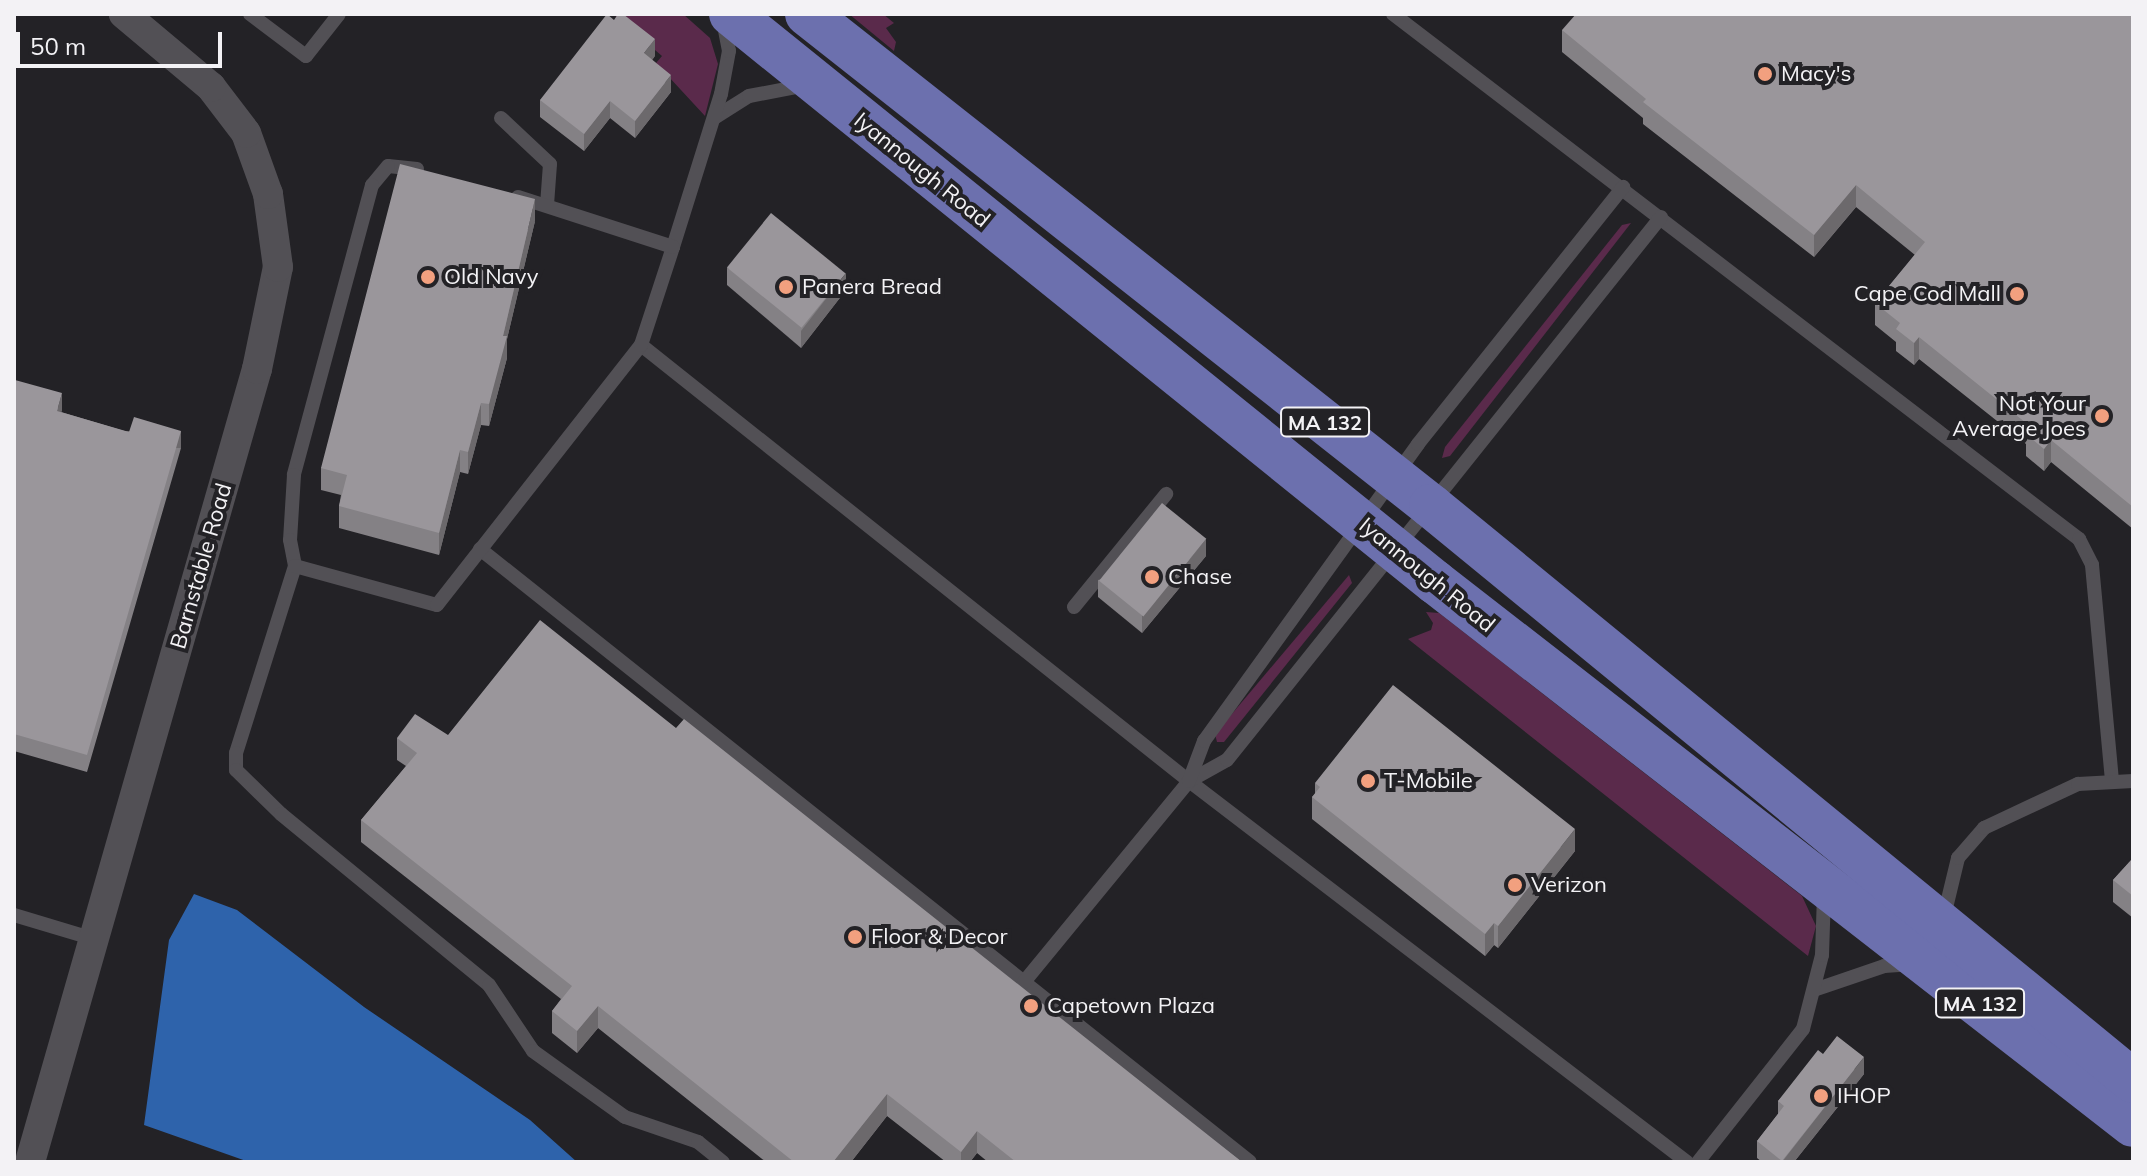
<!DOCTYPE html>
<style>
body{margin:0}
#map{position:relative;width:2147px;height:1176px;overflow:hidden;background:#232226;font-family:Mulish,sans-serif}
div>[style]{position:absolute}
.green>*{inset:0;background:#5a2a4b}
.water>*{inset:0;background:#2e63ab}
.service>*{height:14px;margin:-7px;padding:0 7px;transform-origin:7px;border-radius:7px;background:#525055}
.minor>*{height:30px;margin:-15px;padding:0 15px;transform-origin:15px;border-radius:15px;background:#525055}
.primary>*{height:44px;margin:-22px;padding:0 22px;transform-origin:22px;border-radius:22px;background:#6c70ae}
.wall>*{inset:0;background:#848185}
.shaded-wall>*{inset:0;background:#6c696c;transform-origin:0 0}
.building>*{inset:0;background:#9a969b;transform-origin:0 0}
.dots>*{width:22px;height:22px;translate:-50% -50%;box-sizing:border-box;border:4px solid #232226;border-radius:50%}
span{translate:-50% -50%;white-space:nowrap;text-align:center;line-height:1.15;-webkit-text-stroke:8px #232226;paint-order:stroke}
.shield-label span{padding:2px 6px;background:#232226;border:2px solid;border-radius:6px;-webkit-text-stroke-width:0}
.shield-label{font-size:20px;color:#f3f2f5;font-weight:700}
.poi-label{font-size:22px;color:#f3f2f5}
.left{translate:0 -50%;text-align:left}
.right{translate:-100% -50%;text-align:right}
.street-label{font-size:22px;color:#f3f2f5}
.frame{position:absolute;inset:0;border:16px solid #f3f2f5;pointer-events:none}
.scale{position:absolute;left:16px;top:32px;width:206px;height:36px;box-sizing:border-box;border:4px solid #f3f2f5;border-top:0;padding-left:10px;font-size:24px;line-height:28px;white-space:nowrap;color:#f3f2f5;-webkit-text-stroke:6px #232226;paint-order:stroke}
</style>
<div id="map">
<div class="green">
<div style="clip-path:polygon(613px 14px,683px 14px,710px 38px,718px 64px,705px 116px,656px 63px,662px 56px)"></div>
<div style="clip-path:polygon(849px 14px,883px 14px,894px 23px,886px 28px,896px 42px,894px 51px)"></div>
<div style="clip-path:polygon(1631px 223px,1450px 456px,1442px 458px,1445px 447px,1622px 225px)"></div>
<div style="clip-path:polygon(1349px 575px,1352px 583px,1224px 742px,1217px 742px,1215px 734px)"></div>
<div style="clip-path:polygon(1426px 612px,1439px 613px,1802px 896px,1816px 926px,1808px 956px,1408px 639px,1431px 630px,1433px 623px)"></div>
</div>
<div class="water">
<div style="clip-path:polygon(194px 894px,237px 910px,364px 1007px,530px 1120px,577px 1162px,249px 1162px,144px 1125px,169px 940px)"></div>
</div>
<div class="service">
<div style="left:250px;top:14px;width:70px;rotate:36.9deg"></div>
<div style="left:306px;top:56px;width:53px;rotate:-51.8deg"></div>
<div style="left:1393px;top:14px;width:864px;rotate:37.43deg"></div>
<div style="left:2079px;top:539px;width:29px;rotate:63deg"></div>
<div style="left:2092px;top:565px;width:215px;rotate:84.7deg"></div>
<div style="left:501px;top:118px;width:67px;rotate:43.2deg"></div>
<div style="left:550px;top:164px;width:41px;rotate:94.2deg"></div>
<div style="left:714px;top:118px;width:41px;rotate:-32.2deg"></div>
<div style="left:749px;top:96px;width:54px;rotate:-10.7deg"></div>
<div style="left:417px;top:169px;width:29px;rotate:-174deg"></div>
<div style="left:388px;top:166px;width:25px;rotate:130deg"></div>
<div style="left:372px;top:185px;width:300px;rotate:105.1deg"></div>
<div style="left:294px;top:475px;width:65px;rotate:93.5deg"></div>
<div style="left:290px;top:540px;width:26px;rotate:79deg"></div>
<div style="left:295px;top:566px;width:196px;rotate:107.5deg"></div>
<div style="left:236px;top:753px;width:17px;rotate:90deg"></div>
<div style="left:236px;top:770px;width:63px;rotate:44.4deg"></div>
<div style="left:281px;top:814px;width:269px;rotate:39.4deg"></div>
<div style="left:489px;top:985px;width:79px;rotate:56.3deg"></div>
<div style="left:533px;top:1051px;width:113px;rotate:35.7deg"></div>
<div style="left:625px;top:1117px;width:77px;rotate:18.9deg"></div>
<div style="left:698px;top:1142px;width:32px;rotate:39deg"></div>
<div style="left:673px;top:247px;width:160px;rotate:-72.6deg"></div>
<div style="left:721px;top:94px;width:44px;rotate:-79.5deg"></div>
<div style="left:729px;top:51px;width:32px;rotate:-101deg"></div>
<div style="left:641px;top:345px;width:700px;rotate:38.51deg"></div>
<div style="left:1189px;top:781px;width:627px;rotate:37.42deg"></div>
<div style="left:480px;top:549px;width:984px;rotate:38.52deg"></div>
<div style="left:295px;top:566px;width:147px;rotate:15.4deg"></div>
<div style="left:437px;top:605px;width:330px;rotate:-51.9deg"></div>
<div style="left:641px;top:345px;width:103px;rotate:-71.9deg"></div>
<div style="left:673px;top:247px;width:163px;rotate:-162.1deg"></div>
<div style="left:1074px;top:607px;width:146px;rotate:-50.8deg"></div>
<div style="left:1189px;top:781px;width:43px;rotate:-28.9deg"></div>
<div style="left:1227px;top:760px;width:695px;rotate:-51.37deg"></div>
<div style="left:14px;top:915px;width:84px;rotate:16.7deg"></div>
<div style="left:1944px;top:916px;width:60px;rotate:-76.4deg"></div>
<div style="left:1958px;top:858px;width:40px;rotate:-49deg"></div>
<div style="left:1984px;top:828px;width:104px;rotate:-25.1deg"></div>
<div style="left:2078px;top:784px;width:55px;rotate:-3.1deg"></div>
<div style="left:1024px;top:982px;width:260px;rotate:-50.6deg"></div>
<div style="left:1189px;top:781px;width:43px;rotate:-69.4deg"></div>
<div style="left:1204px;top:741px;width:366px;rotate:-54.2deg"></div>
<div style="left:1418px;top:444px;width:329px;rotate:-51.4deg"></div>
<div style="left:1814px;top:990px;width:74px;rotate:-18.9deg"></div>
<div style="left:1884px;top:966px;width:26px;rotate:-4deg"></div>
<div style="left:1698px;top:1162px;width:169px;rotate:-51.7deg"></div>
<div style="left:1803px;top:1029px;width:76px;rotate:-75.6deg"></div>
<div style="left:1822px;top:955px;width:60px;rotate:-88.1deg"></div>
</div>
<div class="minor">
<div style="left:30px;top:1162px;width:825px;rotate:-74.03deg"></div>
<div style="left:257px;top:369px;width:104px;rotate:-78.4deg"></div>
<div style="left:278px;top:267px;width:74px;rotate:-97.8deg"></div>
<div style="left:268px;top:194px;width:65px;rotate:-109.8deg"></div>
<div style="left:246px;top:133px;width:58px;rotate:-127.3deg"></div>
<div style="left:211px;top:87px;width:114px;rotate:-140deg"></div>
</div>
<div class="primary">
<div style="left:731px;top:14px;width:905px;rotate:38.9deg"></div>
<div style="left:1435px;top:582px;width:884px;rotate:37.88deg"></div>
<div style="left:807px;top:14px;width:795px;rotate:38.25deg"></div>
<div style="left:1431px;top:506px;width:907px;rotate:39.32deg"></div>
</div>
<div class="wall">
<div style="clip-path:polygon(2133px 14px,2133px 529px,2051px 462px,2044px 471px,2026px 456px,2026px 444px,1919px 359px,1914px 365px,1896px 351px,1896px 342px,1875px 325px,1875px 303px,1915px 255px,1856px 207px,1814px 257px,1643px 124px,1643px 118px,1562px 52px,1562px 30px)"></div>
<div style="clip-path:polygon(655px 56px,652px 60px,671px 92px,635px 138px,610px 118px,584px 151px,540px 117px,540px 100px)"></div>
<div style="clip-path:polygon(535px 221px,507px 339px,507px 358px,489px 426px,481px 425px,468px 474px,460px 472px,439px 555px,339px 528px,339px 506px,341px 495px,321px 490px,321px 468px)"></div>
<div style="clip-path:polygon(727px 268px,846px 290px,801px 348px,727px 285px)"></div>
<div style="clip-path:polygon(14px 384px,62px 410px,61px 412px,181px 448px,87px 772px,14px 751px)"></div>
<div style="clip-path:polygon(1206px 556px,1142px 633px,1098px 597px,1098px 580px)"></div>
<div style="clip-path:polygon(676px 728px,1242px 1162px,988px 1162px,977px 1153px,970px 1162px,946px 1162px,887px 1116px,851px 1162px,766px 1162px,598px 1028px,577px 1053px,552px 1033px,552px 1011px,561px 999px,361px 842px,361px 820px,406px 766px,397px 760px,397px 738px,448px 735px)"></div>
<div style="clip-path:polygon(1315px 783px,1575px 851px,1498px 948px,1494px 945px,1485px 956px,1312px 819px,1312px 797px,1315px 794px)"></div>
<div style="clip-path:polygon(2133px 858px,2133px 918px,2113px 902px,2113px 880px)"></div>
<div style="clip-path:polygon(1823px 1054px,1864px 1074px,1794px 1162px,1762px 1162px,1757px 1158px,1757px 1141px,1778px 1114px,1778px 1101px)"></div>
</div>
<div class="shaded-wall">
<div style="clip-path:polygon(655px 39px,655px 56px,644px 70px,644px 53px)"></div>
<div style="clip-path:polygon(671px 75px,671px 92px,635px 138px,635px 121px)"></div>
<div style="clip-path:polygon(610px 101px,610px 118px,584px 151px,584px 134px)"></div>
<div style="clip-path:polygon(1856px 185px,1856px 207px,1814px 257px,1814px 235px)"></div>
<div style="clip-path:polygon(535px 199px,535px 221px,507px 339px,507px 358px,489px 426px,489px 404px,503px 336px)"></div>
<div style="clip-path:polygon(846px 273px,846px 290px,801px 348px,801px 331px)"></div>
<div style="clip-path:polygon(1919px 337px,1919px 359px,1914px 365px,1914px 343px)"></div>
<div style="clip-path:polygon(62px 393px,62px 410px,57px 428px,57px 411px)"></div>
<div style="clip-path:polygon(481px 403px,481px 425px,468px 474px,468px 452px)"></div>
<div style="left:181px;top:431px;width:17px;height:337px;rotate:90deg"></div>
<div style="clip-path:polygon(2051px 440px,2051px 462px,2044px 471px,2044px 449px)"></div>
<div style="clip-path:polygon(460px 450px,460px 472px,439px 555px,439px 533px)"></div>
<div style="clip-path:polygon(1206px 539px,1206px 556px,1142px 633px,1142px 616px)"></div>
<div style="clip-path:polygon(1575px 829px,1575px 851px,1498px 948px,1498px 926px)"></div>
<div style="clip-path:polygon(1494px 923px,1494px 945px,1485px 956px,1485px 934px)"></div>
<div style="clip-path:polygon(598px 1006px,598px 1028px,577px 1053px,577px 1031px)"></div>
<div style="clip-path:polygon(1864px 1057px,1864px 1074px,1794px 1162px,1782px 1162px)"></div>
<div style="clip-path:polygon(887px 1094px,887px 1116px,851px 1162px,833px 1162px)"></div>
<div style="clip-path:polygon(977px 1131px,977px 1153px,970px 1162px,961px 1162px,961px 1152px)"></div>
</div>
<div class="building">
<div style="clip-path:polygon(607px 14px,614px 20px,618px 14px,623px 14px,655px 39px,644px 53px,671px 75px,635px 121px,610px 101px,584px 134px,540px 100px)"></div>
<div style="clip-path:polygon(1576px 14px,2133px 14px,2133px 507px,2051px 440px,2044px 449px,2026px 434px,2031px 427px,1919px 337px,1914px 343px,1896px 329px,1900px 323px,1875px 303px,1925px 242px,1856px 185px,1814px 235px,1643px 102px,1646px 99px,1562px 30px)"></div>
<div style="clip-path:polygon(400px 164px,535px 199px,503px 336px,507px 336px,489px 404px,481px 403px,468px 452px,460px 450px,439px 533px,339px 506px,347px 475px,321px 468px)"></div>
<div style="left:771px;top:213px;width:96px;height:70px;rotate:39deg"></div>
<div style="clip-path:polygon(15px 380px,62px 393px,57px 411px,129px 432px,134px 417px,181px 431px,87px 755px,14px 734px,14px 384px)"></div>
<div style="left:1162px;top:503px;width:57px;height:100px;rotate:39deg"></div>
<div style="clip-path:polygon(540px 620px,676px 728px,684px 719px,1242px 1162px,1016px 1162px,977px 1131px,961px 1152px,887px 1094px,833px 1162px,794px 1162px,598px 1006px,577px 1031px,552px 1011px,572px 986px,361px 820px,417px 753px,397px 738px,415px 714px,448px 735px)"></div>
<div style="clip-path:polygon(1393px 685px,1575px 829px,1498px 926px,1494px 923px,1485px 934px,1312px 797px,1320px 787px,1315px 783px)"></div>
<div style="clip-path:polygon(2133px 858px,2133px 896px,2113px 880px)"></div>
<div style="clip-path:polygon(1837px 1036px,1864px 1057px,1782px 1161px,1757px 1141px,1784px 1106px,1778px 1101px,1818px 1050px,1823px 1054px)"></div>
</div>
<div class="dots">
<div style="left:1765px;top:74px;background:#f2a07f"></div>
<div style="left:428px;top:277px;background:#f2a07f"></div>
<div style="left:786px;top:287px;background:#f2a07f"></div>
<div style="left:2017px;top:294px;background:#f2a07f"></div>
<div style="left:2102px;top:416px;background:#f2a07f"></div>
<div style="left:1152px;top:577px;background:#f2a07f"></div>
<div style="left:1368px;top:781px;background:#f2a07f"></div>
<div style="left:1515px;top:885px;background:#f2a07f"></div>
<div style="left:855px;top:937px;background:#f2a07f"></div>
<div style="left:1031px;top:1006px;background:#f2a07f"></div>
<div style="left:1821px;top:1096px;background:#f2a07f"></div>
</div>
<div class="shield-label">
<span style="left:1325px;top:422px">MA 132</span>
<span style="left:1980px;top:1003px">MA 132</span>
</div>
<div class="poi-label">
<span class="left" style="left:1781px;top:74px">Macy's</span>
<span class="left" style="left:444px;top:277px">Old Navy</span>
<span class="left" style="left:802px;top:287px">Panera Bread</span>
<span class="right" style="left:2001px;top:294px">Cape Cod Mall</span>
<span class="right" style="left:2086px;top:416px">Not Your<br>Average Joes</span>
<span class="left" style="left:1168px;top:577px">Chase</span>
<span class="left" style="left:1384px;top:781px">T-Mobile</span>
<span class="left" style="left:1531px;top:885px">Verizon</span>
<span class="left" style="left:871px;top:937px">Floor &amp; Decor</span>
<span class="left" style="left:1047px;top:1006px">Capetown Plaza</span>
<span class="left" style="left:1837px;top:1096px">IHOP</span>
</div>
<div class="street-label">
<span style="left:922px;top:170px;rotate:39deg">Iyannough Road</span>
<span style="left:201px;top:566px;rotate:-74deg">Barnstable Road</span>
<span style="left:1427px;top:575px;rotate:39deg">Iyannough Road</span>
</div>
<div class="frame"></div>
<div class="scale">50 m</div>
</div>
